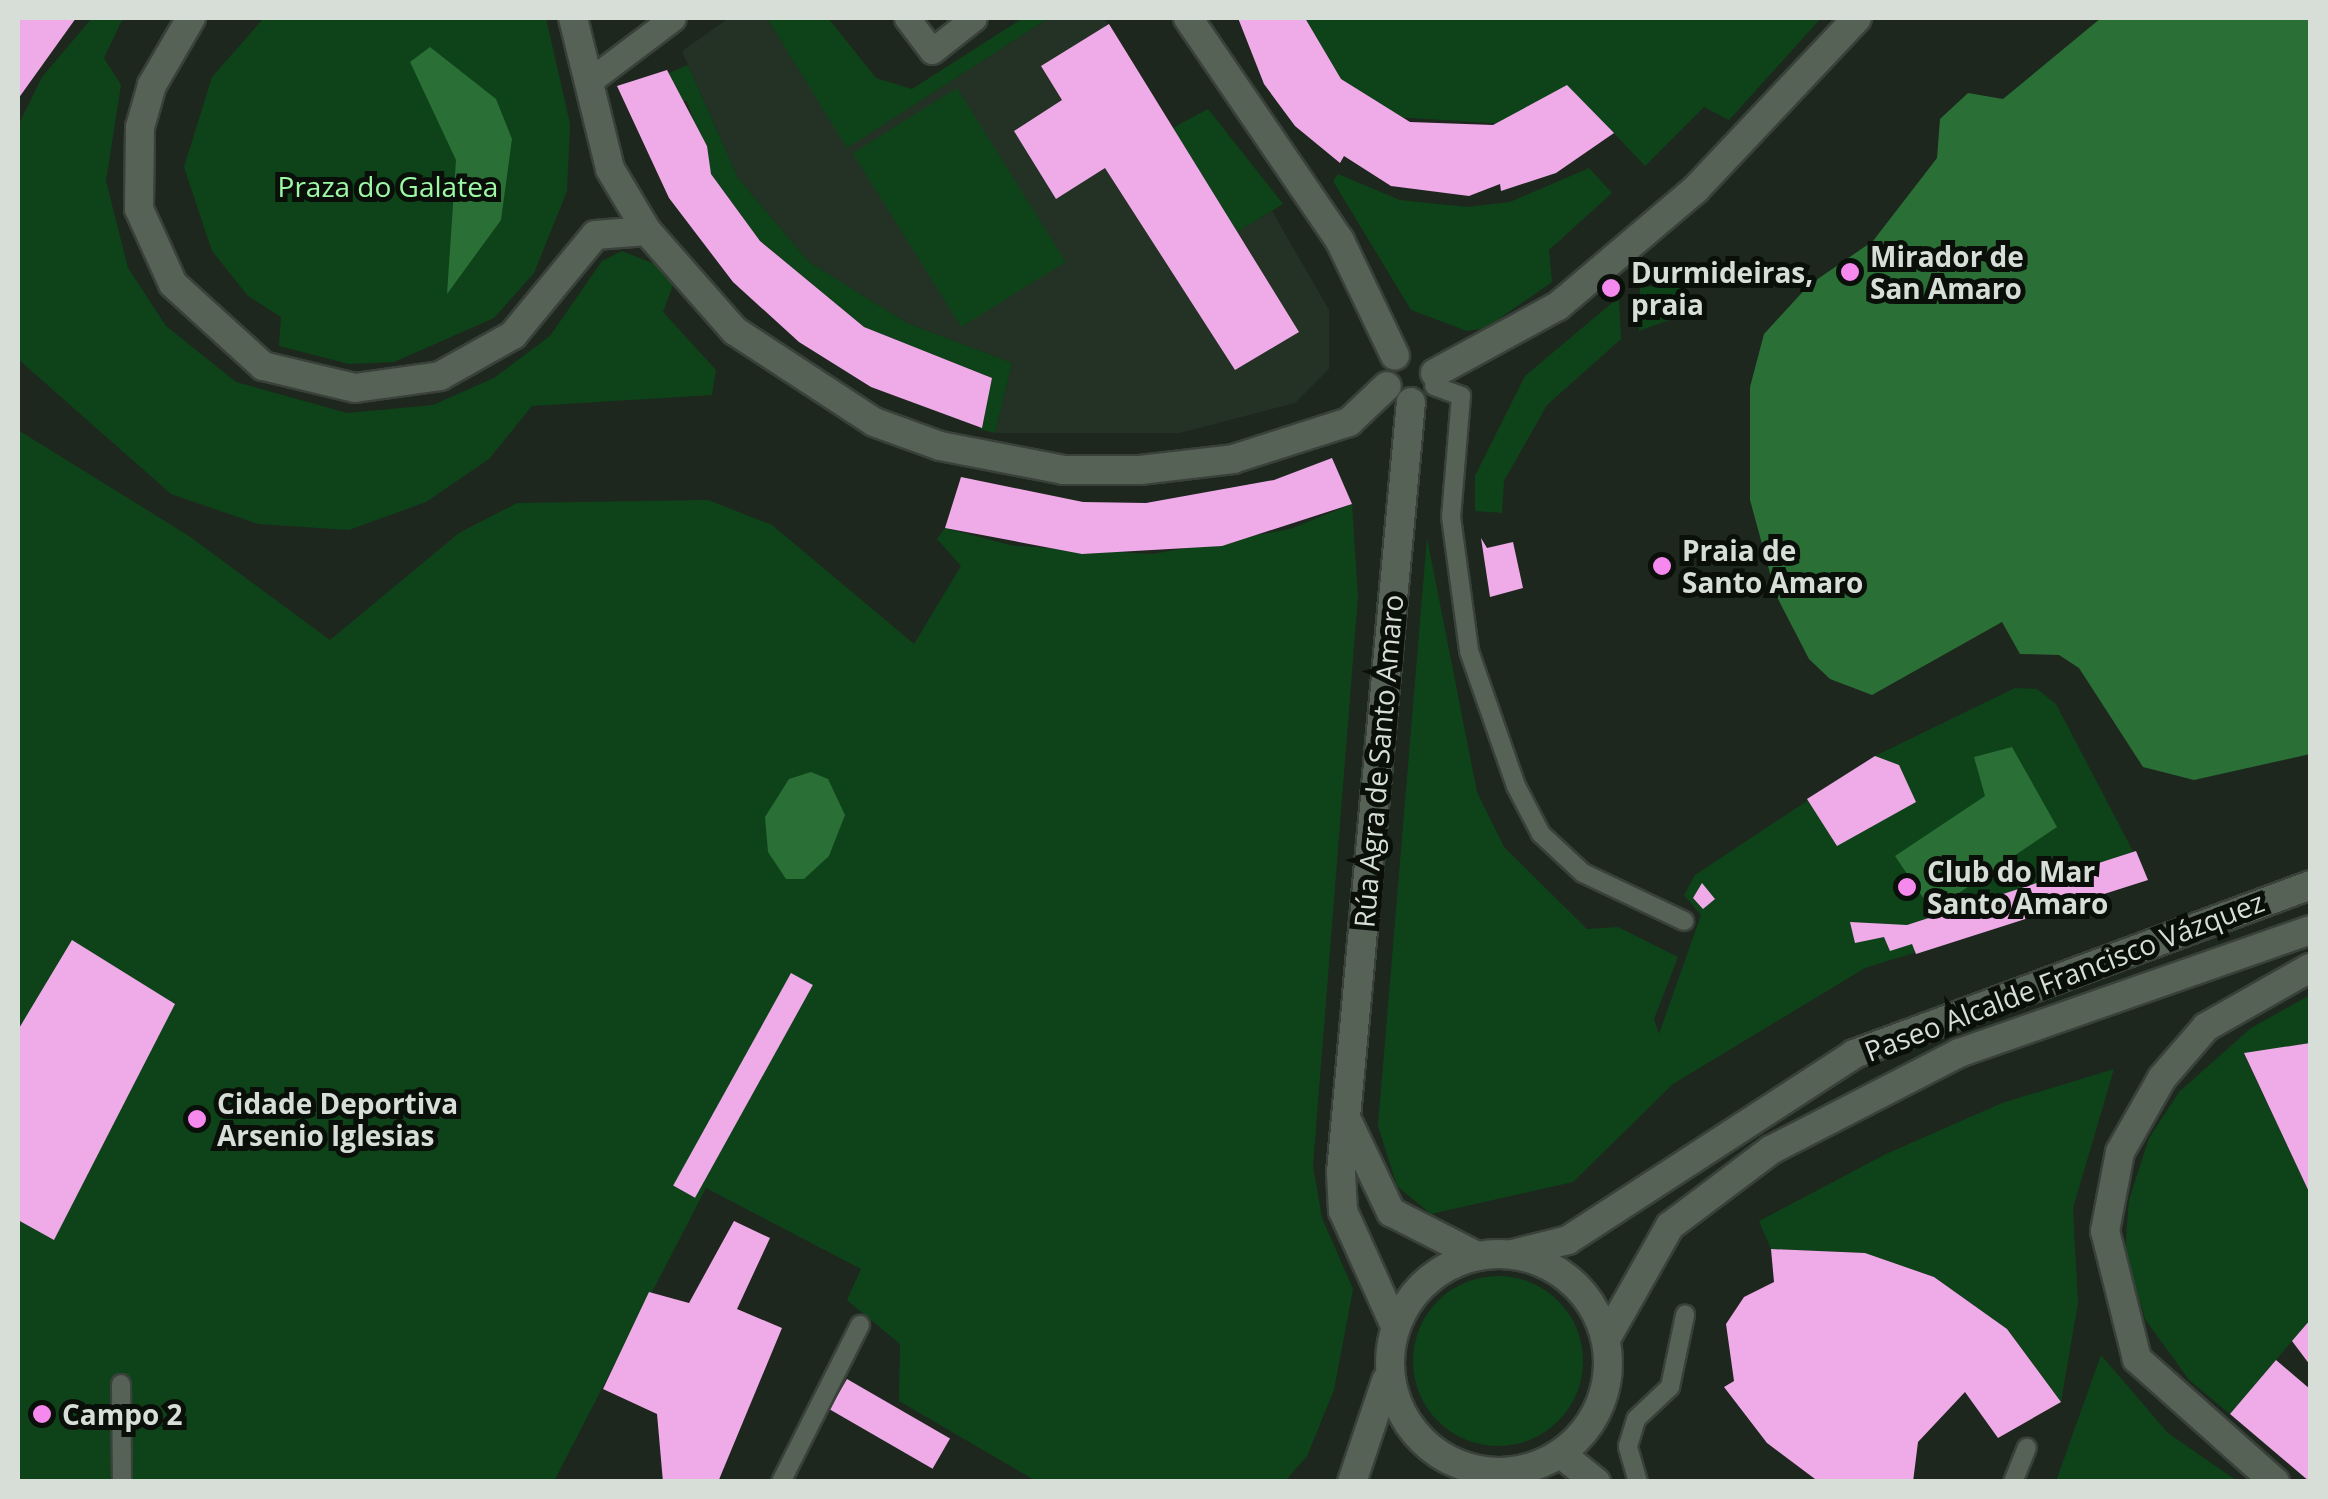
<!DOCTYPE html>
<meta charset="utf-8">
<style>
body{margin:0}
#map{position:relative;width:2328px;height:1499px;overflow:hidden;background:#1d271e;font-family:"Open Sans",sans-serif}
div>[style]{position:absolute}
.built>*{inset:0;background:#233224}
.green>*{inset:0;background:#0e4319;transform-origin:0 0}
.round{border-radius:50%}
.water>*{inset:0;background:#2a6f35}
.building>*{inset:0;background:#efaae8;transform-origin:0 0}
.roads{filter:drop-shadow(2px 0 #39413a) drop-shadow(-2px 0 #39413a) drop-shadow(0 2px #39413a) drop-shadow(0 -2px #39413a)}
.service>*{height:18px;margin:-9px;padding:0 9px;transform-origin:9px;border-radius:9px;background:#576257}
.pedestrian>*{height:25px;margin:-12.5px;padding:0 12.5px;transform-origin:12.5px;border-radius:12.5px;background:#576257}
.minor>*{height:28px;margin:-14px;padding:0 14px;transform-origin:14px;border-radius:14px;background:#576257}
.secondary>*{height:28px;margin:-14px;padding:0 14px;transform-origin:14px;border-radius:14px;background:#576257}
.secondary>.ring{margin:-14px;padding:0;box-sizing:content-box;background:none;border:28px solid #576257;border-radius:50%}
.dots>*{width:28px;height:28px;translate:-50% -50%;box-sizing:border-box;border:5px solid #0a0f0a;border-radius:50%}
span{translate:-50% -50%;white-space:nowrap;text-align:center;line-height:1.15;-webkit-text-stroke:10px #0a0f0a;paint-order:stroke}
.park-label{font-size:28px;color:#9df9a6}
.poi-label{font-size:28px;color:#d7ddd7;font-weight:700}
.left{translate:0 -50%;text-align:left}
.street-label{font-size:28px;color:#d7ddd7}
.frame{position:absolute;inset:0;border:20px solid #d7ddd7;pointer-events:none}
</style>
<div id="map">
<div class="built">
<div style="clip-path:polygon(729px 18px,767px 18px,848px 147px,1049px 18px,1104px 18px,1237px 232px,1272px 211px,1329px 310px,1329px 369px,1295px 403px,1180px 433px,995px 433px,1012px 363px,907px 323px,809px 262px,738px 178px,682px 51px)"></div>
</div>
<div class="green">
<div style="clip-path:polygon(92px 18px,123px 18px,104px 58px,121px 85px,106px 181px,128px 268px,166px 326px,236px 382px,347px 413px,433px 405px,494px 378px,550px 336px,602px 261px,622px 251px,657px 265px,673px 285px,663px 312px,716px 370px,712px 395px,532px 406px,489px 459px,426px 502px,349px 530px,258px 524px,171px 494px,18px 359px,18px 126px,42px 77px)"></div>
<div style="clip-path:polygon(264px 18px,546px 18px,570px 124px,567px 191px,534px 273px,494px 318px,394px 362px,349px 364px,279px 346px,281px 317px,248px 296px,212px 251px,184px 167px,212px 77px)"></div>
<div style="clip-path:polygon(767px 18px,828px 18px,876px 78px,912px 89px,1023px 18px,1049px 18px,847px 148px)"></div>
<div style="clip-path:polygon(1305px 18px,1821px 18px,1729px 120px,1704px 107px,1645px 166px,1611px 130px,1395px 117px,1341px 79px)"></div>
<div style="clip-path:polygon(688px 65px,738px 178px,809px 262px,907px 323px,1012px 363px,995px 433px,979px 429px,992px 378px,864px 327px,760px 241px,711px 174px,687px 101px,679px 101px,669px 73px)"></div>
<div style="left:957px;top:88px;width:205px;height:123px;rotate:58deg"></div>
<div style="clip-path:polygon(1208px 109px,1283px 204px,1237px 232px,1173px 128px)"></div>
<div style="clip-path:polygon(1589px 168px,1612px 193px,1549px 250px,1552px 282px,1486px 328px,1467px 331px,1411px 310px,1333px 181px,1338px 174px,1400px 200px,1467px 207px,1510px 202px)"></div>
<div style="clip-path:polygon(1681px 286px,1686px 314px,1639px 331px,1640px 287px)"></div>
<div style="clip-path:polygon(1619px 297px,1621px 339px,1547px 405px,1504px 481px,1502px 513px,1475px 511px,1475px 476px,1525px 376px)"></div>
<div style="clip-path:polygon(18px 430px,189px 536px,330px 640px,459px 533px,517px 503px,708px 500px,772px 525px,914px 644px,961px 566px,937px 539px,945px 528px,1014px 546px,1153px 554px,1290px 529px,1352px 504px,1358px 596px,1313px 1166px,1322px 1218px,1353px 1289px,1334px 1390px,1307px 1456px,1285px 1481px,1036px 1481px,899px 1401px,900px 1344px,847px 1300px,861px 1269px,706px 1188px,554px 1481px,18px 1481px)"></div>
<div style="clip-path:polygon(1427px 538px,1477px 792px,1504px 847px,1587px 929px,1618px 927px,1678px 957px,1654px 1019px,1659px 1034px,1701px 915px,1684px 895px,1695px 875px,1875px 756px,2015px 688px,2037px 689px,2056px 704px,2148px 880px,1865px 968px,1673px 1084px,1573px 1182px,1431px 1214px,1397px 1186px,1378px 1126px)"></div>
<div style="clip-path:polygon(2310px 995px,2310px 1043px,2244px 1054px,2310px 1194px,2310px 1320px,2230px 1414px,2189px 1380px,2145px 1319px,2125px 1251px,2129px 1200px,2149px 1138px,2179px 1092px,2251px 1028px)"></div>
<div style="clip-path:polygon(2114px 1069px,2073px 1208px,2078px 1303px,2061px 1402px,2007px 1329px,1934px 1277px,1865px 1253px,1771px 1249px,1759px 1221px,1886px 1154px,2002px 1103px)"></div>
<div class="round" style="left:1413px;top:1276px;width:170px;height:170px"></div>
<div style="clip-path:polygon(2101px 1355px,2168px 1433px,2237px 1481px,2056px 1481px)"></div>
</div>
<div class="water">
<div style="clip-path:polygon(2101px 18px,2310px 18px,2310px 754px,2194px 780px,2143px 767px,2079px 668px,2059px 655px,2020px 654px,2002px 622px,1872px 695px,1830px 679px,1809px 659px,1776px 595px,1750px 500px,1750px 387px,1764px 334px,1809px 285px,1873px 241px,1937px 158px,1940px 119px,1968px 93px,2003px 99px)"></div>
<div style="clip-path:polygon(430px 47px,496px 99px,512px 139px,501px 220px,447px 294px,456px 160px,410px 62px)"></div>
<div style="clip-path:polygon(2012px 747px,2057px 827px,1932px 911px,1895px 856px,1985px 796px,1974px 757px)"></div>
<div style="clip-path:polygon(811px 772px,828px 779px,845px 815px,829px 856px,804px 879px,786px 879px,768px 852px,765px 817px,789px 779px)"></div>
</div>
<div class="building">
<div style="clip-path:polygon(18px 18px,76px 18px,18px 99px)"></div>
<div style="clip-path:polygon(1238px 18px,1305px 18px,1341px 79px,1410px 122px,1493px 125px,1567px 85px,1614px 133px,1556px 173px,1501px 191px,1500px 184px,1469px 196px,1391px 186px,1344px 156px,1340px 163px,1295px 126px,1264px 84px)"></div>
<div style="clip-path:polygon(1109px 24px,1299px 332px,1235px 370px,1105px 168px,1056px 199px,1014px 131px,1062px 100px,1041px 66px)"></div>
<div style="clip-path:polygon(667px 70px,707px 146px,711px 174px,760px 241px,864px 327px,992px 378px,982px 428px,871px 387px,799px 342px,733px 282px,669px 198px,617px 86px)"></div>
<div style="clip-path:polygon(1332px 458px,1352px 504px,1222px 546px,1082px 554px,945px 528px,961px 477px,1083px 502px,1146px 503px,1274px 480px)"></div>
<div style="clip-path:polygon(1481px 538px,1487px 548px,1513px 542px,1523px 588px,1490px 597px)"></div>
<div style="clip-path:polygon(1875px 756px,1899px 765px,1916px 802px,1837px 846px,1807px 799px)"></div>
<div style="clip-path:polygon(2136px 851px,2148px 880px,1916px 954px,1912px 944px,1890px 951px,1884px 937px,1855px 943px,1850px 922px,1907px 925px)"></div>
<div style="clip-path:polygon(1702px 883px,1715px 899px,1703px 909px,1693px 898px)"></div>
<div style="clip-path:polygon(72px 940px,175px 1004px,54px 1240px,18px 1220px,18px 1030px)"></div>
<div style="left:791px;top:973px;width:25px;height:243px;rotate:29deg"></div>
<div style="clip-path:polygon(2310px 1043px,2310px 1194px,2244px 1053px)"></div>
<div style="clip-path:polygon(734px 1221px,770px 1238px,737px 1309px,782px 1328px,718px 1482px,663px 1482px,657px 1414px,603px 1389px,649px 1292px,689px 1303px)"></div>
<div style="clip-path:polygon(1771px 1249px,1865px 1253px,1934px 1277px,2007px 1329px,2061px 1402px,1998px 1438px,1965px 1392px,1918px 1442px,1913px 1482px,1819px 1482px,1767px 1443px,1724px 1387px,1734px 1381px,1726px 1324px,1744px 1297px,1774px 1282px)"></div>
<div style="clip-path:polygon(2310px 1320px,2310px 1365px,2292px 1341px)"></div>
<div style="clip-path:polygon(2276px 1360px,2310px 1389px,2310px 1482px,2230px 1414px)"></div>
<div style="left:847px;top:1379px;width:119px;height:35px;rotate:30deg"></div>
</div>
<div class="roads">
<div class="service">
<div style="left:1434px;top:386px;width:29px;rotate:20deg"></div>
<div style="left:1461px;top:396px;width:121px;rotate:94.7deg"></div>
<div style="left:1451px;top:517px;width:135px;rotate:82.3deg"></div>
<div style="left:1469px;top:651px;width:143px;rotate:70.8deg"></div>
<div style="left:1516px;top:786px;width:54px;rotate:62.5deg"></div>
<div style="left:1541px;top:834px;width:57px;rotate:42.9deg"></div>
<div style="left:1583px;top:873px;width:112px;rotate:25.4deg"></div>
<div style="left:121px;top:1384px;width:98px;rotate:89.4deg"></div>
<div style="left:781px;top:1482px;width:176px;rotate:-63.3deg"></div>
<div style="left:1638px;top:1482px;width:37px;rotate:-106deg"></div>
<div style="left:1628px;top:1446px;width:28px;rotate:-73deg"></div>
<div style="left:1636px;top:1419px;width:47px;rotate:-43.3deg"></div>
<div style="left:1670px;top:1387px;width:74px;rotate:-78.2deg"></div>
<div style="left:2013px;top:1482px;width:37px;rotate:-68deg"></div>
</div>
<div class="pedestrian">
<div style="left:907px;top:18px;width:41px;rotate:52.9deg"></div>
<div style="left:932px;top:51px;width:53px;rotate:-38.2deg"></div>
<div style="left:588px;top:82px;width:106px;rotate:-37deg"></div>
</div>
<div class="minor">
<div style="left:191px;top:18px;width:78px;rotate:120.2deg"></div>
<div style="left:152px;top:85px;width:44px;rotate:105.9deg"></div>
<div style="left:140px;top:127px;width:82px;rotate:90.7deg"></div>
<div style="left:139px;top:209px;width:82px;rotate:65.6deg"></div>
<div style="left:173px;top:284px;width:122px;rotate:42.3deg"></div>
<div style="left:263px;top:366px;width:95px;rotate:13.4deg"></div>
<div style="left:355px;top:388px;width:86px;rotate:-8deg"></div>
<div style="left:440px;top:376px;width:84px;rotate:-29.3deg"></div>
<div style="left:513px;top:335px;width:129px;rotate:-50.6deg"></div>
<div style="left:595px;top:235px;width:52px;rotate:-4.4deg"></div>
<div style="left:573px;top:18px;width:155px;rotate:76.2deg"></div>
<div style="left:610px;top:169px;width:72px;rotate:59.2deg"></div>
<div style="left:647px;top:231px;width:133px;rotate:48.7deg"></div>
<div style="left:735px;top:331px;width:166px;rotate:33.2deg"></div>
<div style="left:874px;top:422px;width:70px;rotate:20deg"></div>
<div style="left:940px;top:446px;width:125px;rotate:11deg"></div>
<div style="left:1063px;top:470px;width:77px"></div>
<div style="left:1140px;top:470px;width:94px;rotate:-6.7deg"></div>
<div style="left:1233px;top:459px;width:122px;rotate:-17.7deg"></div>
<div style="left:1349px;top:422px;width:52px;rotate:-43.5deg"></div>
<div style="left:1188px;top:18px;width:270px;rotate:55.7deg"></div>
<div style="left:1340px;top:241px;width:127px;rotate:64.4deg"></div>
<div style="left:1435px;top:373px;width:140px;rotate:-28.6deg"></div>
<div style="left:1558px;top:306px;width:180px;rotate:-40.3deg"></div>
<div style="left:1695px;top:190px;width:236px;rotate:-46.7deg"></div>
<div style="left:1349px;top:1124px;width:98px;rotate:64.5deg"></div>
<div style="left:1391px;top:1212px;width:94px;rotate:27.1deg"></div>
<div style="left:1395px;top:1326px;width:126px;rotate:-114.3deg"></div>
<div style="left:1343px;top:1211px;width:39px;rotate:-93deg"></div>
<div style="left:1341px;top:1172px;width:773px;rotate:-84.81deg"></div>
<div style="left:1561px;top:1454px;width:45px;rotate:38.7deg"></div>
<div style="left:2275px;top:1482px;width:185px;rotate:-138.3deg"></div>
<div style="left:2137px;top:1359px;width:132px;rotate:-104deg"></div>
<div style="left:2105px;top:1231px;width:80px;rotate:-79.2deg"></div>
<div style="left:2120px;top:1152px;width:85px;rotate:-60.4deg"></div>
<div style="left:2162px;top:1078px;width:67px;rotate:-49.2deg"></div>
<div style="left:2206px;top:1027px;width:120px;rotate:-29.6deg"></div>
</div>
<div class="secondary">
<div class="ring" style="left:1390px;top:1254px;width:190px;height:190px"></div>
<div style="left:1512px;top:1254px;width:58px;rotate:-14deg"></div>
<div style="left:1568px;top:1240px;width:341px;rotate:-33deg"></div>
<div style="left:1854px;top:1054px;width:486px;rotate:-20.3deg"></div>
<div style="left:1606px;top:1339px;width:130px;rotate:-60.5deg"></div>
<div style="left:1670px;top:1226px;width:126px;rotate:-37deg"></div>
<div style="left:1771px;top:1150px;width:212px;rotate:-27.3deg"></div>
<div style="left:1959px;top:1053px;width:372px;rotate:-19.3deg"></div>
<div style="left:1352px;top:1482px;width:107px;rotate:-71.4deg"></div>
</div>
</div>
<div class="dots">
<div style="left:1850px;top:272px;background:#f689ee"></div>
<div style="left:1611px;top:288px;background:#f689ee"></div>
<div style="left:1662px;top:566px;background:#f689ee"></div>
<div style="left:1907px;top:887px;background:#f689ee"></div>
<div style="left:197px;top:1119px;background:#f689ee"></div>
<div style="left:42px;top:1414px;background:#f689ee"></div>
</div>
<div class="park-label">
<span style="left:388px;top:186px">Praza do Galatea</span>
</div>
<div class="poi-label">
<span class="left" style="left:1870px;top:272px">Mirador de<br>San Amaro</span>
<span class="left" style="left:1631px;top:288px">Durmideiras,<br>praia</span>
<span class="left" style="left:1682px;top:566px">Praia de<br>Santo Amaro</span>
<span class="left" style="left:1927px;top:887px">Club do Mar<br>Santo Amaro</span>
<span class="left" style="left:217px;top:1119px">Cidade Deportiva<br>Arsenio Iglesias</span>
<span class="left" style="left:62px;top:1414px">Campo 2</span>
</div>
<div class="street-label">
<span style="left:1378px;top:761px;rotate:-85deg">Rúa Agra de Santo Amaro</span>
<span style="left:2064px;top:976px;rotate:-21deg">Paseo Alcalde Francisco Vázquez</span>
</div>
<div class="frame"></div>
</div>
